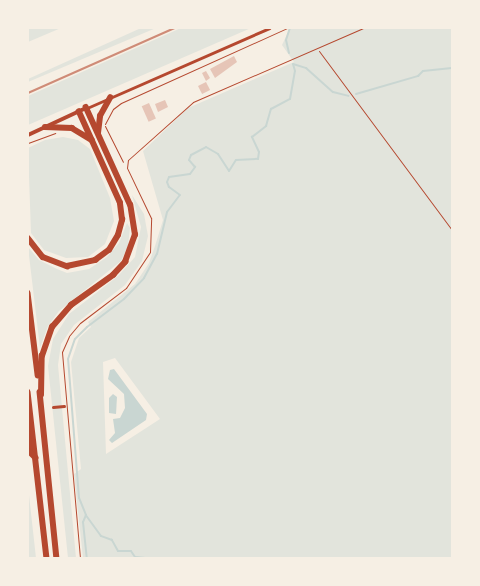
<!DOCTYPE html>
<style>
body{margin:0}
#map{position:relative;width:480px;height:586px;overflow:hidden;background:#f6efe4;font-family:"Public Sans",sans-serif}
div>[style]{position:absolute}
.green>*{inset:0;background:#e2e4dc}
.water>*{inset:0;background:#c9d6d2}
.stream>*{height:2px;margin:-1px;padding:0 1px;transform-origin:1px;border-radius:1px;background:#c9d6d2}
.building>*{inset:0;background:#e6c5b7;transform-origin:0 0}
.path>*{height:1px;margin:-0.5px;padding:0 0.5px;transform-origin:0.5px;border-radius:0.5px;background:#b5482f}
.service>*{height:1px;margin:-0.5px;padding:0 0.5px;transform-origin:0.5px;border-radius:0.5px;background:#b5482f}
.minor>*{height:3px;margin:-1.5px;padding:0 1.5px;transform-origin:1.5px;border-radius:1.5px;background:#b5482f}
.tertiary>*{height:4px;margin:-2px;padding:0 2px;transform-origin:2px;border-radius:2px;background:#b5482f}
.motorway>*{height:5.5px;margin:-2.75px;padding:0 2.75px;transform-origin:2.75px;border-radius:2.75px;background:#b5482f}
.rail>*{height:2px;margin:-1px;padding:0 1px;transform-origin:1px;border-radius:1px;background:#cf8b77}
span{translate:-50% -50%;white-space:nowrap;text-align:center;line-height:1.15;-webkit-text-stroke:5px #f6efe4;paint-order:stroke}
.frame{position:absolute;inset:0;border:29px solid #f6efe4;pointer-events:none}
</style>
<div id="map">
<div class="green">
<div style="clip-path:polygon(28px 28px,61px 28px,28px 42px)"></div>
<div style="clip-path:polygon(141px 28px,156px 28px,28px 82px,28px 79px)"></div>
<div style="clip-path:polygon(181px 28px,251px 28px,28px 125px,28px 96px)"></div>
<div style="clip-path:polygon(evenodd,290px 28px,452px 28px,452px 558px,83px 558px,74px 474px,81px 469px,71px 362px,79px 338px,91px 327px,88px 322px,135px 284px,149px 263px,155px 246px,163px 220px,143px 151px,188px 108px,294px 62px,282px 45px,290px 28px,115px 358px,160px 419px,106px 454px,103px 362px,115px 358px)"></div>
<div style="clip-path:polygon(63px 137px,78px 140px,90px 149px,110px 198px,114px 221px,105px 244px,88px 257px,66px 258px,44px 250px,31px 233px,28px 148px,45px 140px)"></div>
<div style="clip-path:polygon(132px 195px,144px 214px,148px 236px,142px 261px,125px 285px,74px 325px,61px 344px,58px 365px,76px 558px,68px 558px,48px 366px,53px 339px,69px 314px,118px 276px,135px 257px,141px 227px)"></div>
<div style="clip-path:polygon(127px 223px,130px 228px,128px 246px,121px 261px,59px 311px,48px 326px,40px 348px,28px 247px,39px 260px,57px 269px,67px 273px,89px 269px,107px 257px,119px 243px)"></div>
<div style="clip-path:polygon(28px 486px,36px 558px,29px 558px)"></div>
</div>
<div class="water">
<div style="clip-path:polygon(114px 369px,147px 414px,146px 420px,112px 443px,109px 440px,115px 433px,113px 419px,120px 418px,125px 408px,124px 394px,108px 379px,110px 370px)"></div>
<div style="clip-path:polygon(113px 394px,117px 397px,116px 414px,109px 413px,109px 398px)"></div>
</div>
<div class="stream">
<div style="left:289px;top:53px;width:13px;rotate:-103deg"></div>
<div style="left:286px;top:40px;width:13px;rotate:-72deg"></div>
<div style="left:293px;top:64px;width:14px;rotate:17deg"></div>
<div style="left:306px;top:68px;width:36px;rotate:42deg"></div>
<div style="left:333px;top:92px;width:16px;rotate:14deg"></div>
<div style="left:356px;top:94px;width:65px;rotate:-16.2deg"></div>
<div style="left:418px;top:76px;width:7px;rotate:-45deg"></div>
<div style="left:423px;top:71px;width:29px;rotate:-6deg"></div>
<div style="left:86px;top:515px;width:8px;rotate:113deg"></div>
<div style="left:83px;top:522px;width:36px;rotate:84deg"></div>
<div style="left:145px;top:558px;width:10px;rotate:-174deg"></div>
<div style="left:135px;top:557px;width:7px;rotate:-124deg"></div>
<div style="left:131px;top:551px;width:13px;rotate:180deg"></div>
<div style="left:118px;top:551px;width:13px;rotate:-119deg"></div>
<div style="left:112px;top:540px;width:12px;rotate:-160deg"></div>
<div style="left:101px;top:536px;width:26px;rotate:-126deg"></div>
<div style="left:86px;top:515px;width:18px;rotate:-112deg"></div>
<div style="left:79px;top:498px;width:139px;rotate:-94.5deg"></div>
<div style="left:68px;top:359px;width:21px;rotate:-71deg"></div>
<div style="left:75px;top:339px;width:17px;rotate:-45deg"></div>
<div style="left:87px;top:327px;width:46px;rotate:-37.1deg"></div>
<div style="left:124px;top:299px;width:29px;rotate:-46deg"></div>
<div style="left:144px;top:278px;width:27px;rotate:-62deg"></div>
<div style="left:157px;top:254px;width:43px;rotate:-76.6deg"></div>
<div style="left:167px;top:212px;width:21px;rotate:-53deg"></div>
<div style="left:180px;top:195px;width:14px;rotate:-144deg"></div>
<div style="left:169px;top:187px;width:5px;rotate:-112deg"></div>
<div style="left:167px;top:182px;width:5px;rotate:-68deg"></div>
<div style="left:169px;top:177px;width:21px;rotate:-8deg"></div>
<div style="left:190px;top:174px;width:9px;rotate:-54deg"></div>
<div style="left:195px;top:167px;width:9px;rotate:-131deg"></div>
<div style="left:189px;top:160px;width:5px;rotate:-68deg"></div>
<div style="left:191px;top:155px;width:17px;rotate:-28deg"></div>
<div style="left:206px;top:147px;width:14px;rotate:30deg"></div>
<div style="left:218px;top:154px;width:20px;rotate:57deg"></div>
<div style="left:229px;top:171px;width:13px;rotate:-58deg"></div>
<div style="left:236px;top:160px;width:22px;rotate:-3deg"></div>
<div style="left:258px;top:159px;width:7px;rotate:-82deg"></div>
<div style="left:259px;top:152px;width:17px;rotate:-115deg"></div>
<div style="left:252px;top:137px;width:18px;rotate:-38deg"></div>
<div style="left:266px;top:126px;width:18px;rotate:-74deg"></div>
<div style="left:271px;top:109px;width:21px;rotate:-28deg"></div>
<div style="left:290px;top:99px;width:28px;rotate:-80deg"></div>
<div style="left:295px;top:71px;width:7px;rotate:-106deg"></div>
</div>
<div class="building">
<div style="clip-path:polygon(234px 56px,237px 62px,215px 78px,210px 69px)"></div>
<div style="clip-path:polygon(206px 71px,210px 78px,206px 81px,202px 73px)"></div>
<div style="left:206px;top:82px;width:9px;height:9px;rotate:63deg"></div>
<div style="clip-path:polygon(165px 100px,168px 107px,158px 112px,155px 104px)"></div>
<div style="left:149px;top:103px;width:17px;height:8px;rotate:66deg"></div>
</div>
<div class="path">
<div style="left:319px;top:51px;width:223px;rotate:53.4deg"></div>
<div style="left:105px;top:124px;width:17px;rotate:-62deg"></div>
<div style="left:113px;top:109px;width:10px;rotate:-37deg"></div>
<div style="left:121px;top:103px;width:182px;rotate:-24.3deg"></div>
<div style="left:105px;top:126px;width:40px;rotate:63.4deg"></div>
<div style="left:28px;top:143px;width:29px;rotate:-20deg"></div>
</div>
<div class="service">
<div style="left:80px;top:558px;width:207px;rotate:-95deg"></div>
<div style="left:62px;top:352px;width:17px;rotate:-66deg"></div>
<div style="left:69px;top:336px;width:17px;rotate:-50deg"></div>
<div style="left:80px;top:323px;width:58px;rotate:-37.3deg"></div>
<div style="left:126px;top:288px;width:43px;rotate:-56.3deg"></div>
<div style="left:150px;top:252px;width:34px;rotate:-88deg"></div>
<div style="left:151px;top:218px;width:55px;rotate:-115.6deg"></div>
<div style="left:127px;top:168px;width:8px;rotate:-83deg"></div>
<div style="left:128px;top:160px;width:87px;rotate:-41.7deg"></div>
<div style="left:193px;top:102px;width:185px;rotate:-23.5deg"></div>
</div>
<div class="minor">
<div style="left:87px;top:108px;width:199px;rotate:-23.7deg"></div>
<div style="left:53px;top:407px;width:11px;rotate:-5deg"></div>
</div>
<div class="tertiary">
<div style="left:28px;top:135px;width:64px;rotate:-25deg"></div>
</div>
<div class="motorway">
<div style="left:45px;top:127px;width:27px;rotate:2deg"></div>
<div style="left:72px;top:128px;width:23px;rotate:31deg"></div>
<div style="left:98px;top:133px;width:17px;rotate:-83deg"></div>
<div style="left:100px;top:116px;width:21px;rotate:-61deg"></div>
<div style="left:28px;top:238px;width:24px;rotate:52deg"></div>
<div style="left:43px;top:257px;width:26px;rotate:21deg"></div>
<div style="left:67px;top:266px;width:29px;rotate:-12deg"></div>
<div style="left:95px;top:260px;width:17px;rotate:-36deg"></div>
<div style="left:109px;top:250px;width:17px;rotate:-59deg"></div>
<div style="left:118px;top:235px;width:16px;rotate:-75deg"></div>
<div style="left:122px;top:220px;width:17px;rotate:-97deg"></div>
<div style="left:120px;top:203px;width:100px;rotate:-114.3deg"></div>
<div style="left:28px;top:293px;width:83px;rotate:83deg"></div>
<div style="left:28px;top:392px;width:167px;rotate:83.5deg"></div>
<div style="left:40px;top:392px;width:167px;rotate:84.2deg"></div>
<div style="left:41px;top:395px;width:39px;rotate:-89deg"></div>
<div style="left:42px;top:356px;width:31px;rotate:-71deg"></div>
<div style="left:52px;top:327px;width:29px;rotate:-49deg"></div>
<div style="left:71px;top:305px;width:52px;rotate:-35.5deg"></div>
<div style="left:113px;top:275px;width:18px;rotate:-47deg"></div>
<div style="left:125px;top:262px;width:29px;rotate:-70deg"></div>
<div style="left:135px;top:235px;width:30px;rotate:-99deg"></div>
<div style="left:130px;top:205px;width:107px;rotate:-114.4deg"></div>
<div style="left:28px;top:433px;width:19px;rotate:84deg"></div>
<div style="left:30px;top:452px;width:8px;rotate:45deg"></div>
</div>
<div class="rail">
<div style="left:28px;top:93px;width:161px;rotate:-23.9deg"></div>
</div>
<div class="frame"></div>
</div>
